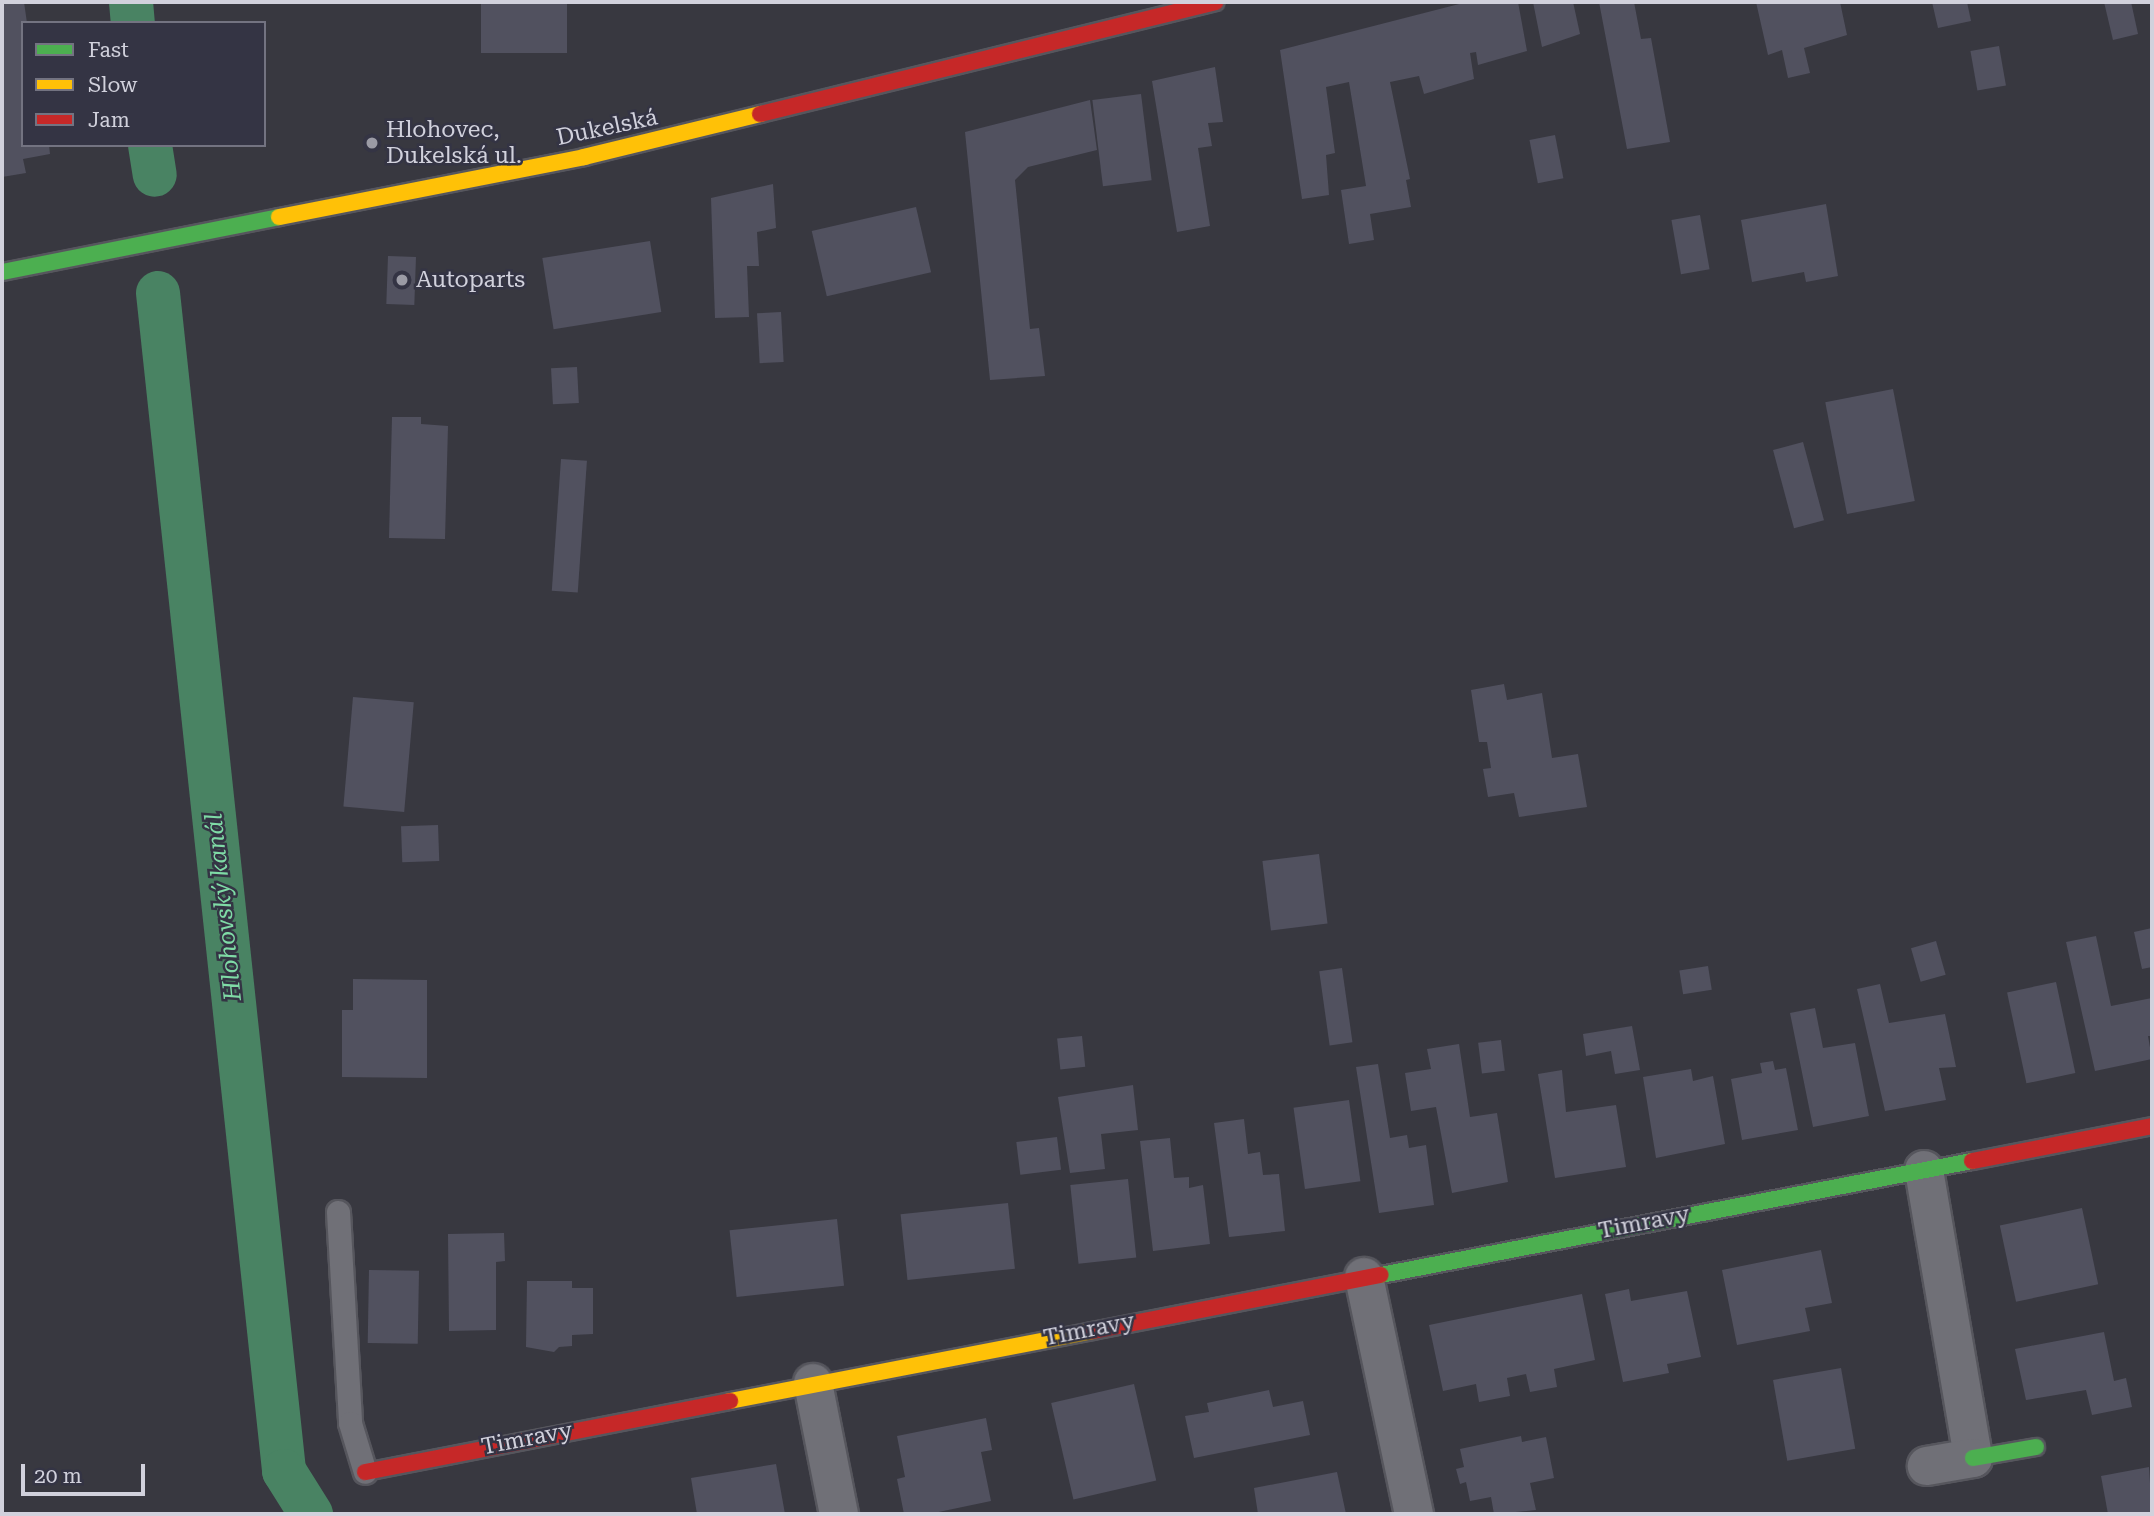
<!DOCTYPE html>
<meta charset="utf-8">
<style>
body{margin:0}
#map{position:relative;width:2154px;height:1516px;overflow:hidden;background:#383840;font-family:"Roboto Serif",serif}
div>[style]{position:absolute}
.canal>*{height:44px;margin:-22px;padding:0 22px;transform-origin:22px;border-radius:22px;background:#498363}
.building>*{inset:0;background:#51515f;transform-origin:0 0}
.roads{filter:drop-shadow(2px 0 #56565d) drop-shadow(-2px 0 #56565d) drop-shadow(0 2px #56565d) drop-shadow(0 -2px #56565d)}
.lane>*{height:23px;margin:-11.5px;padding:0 11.5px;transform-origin:11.5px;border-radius:11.5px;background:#707077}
.street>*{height:38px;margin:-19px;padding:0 19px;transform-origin:19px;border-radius:19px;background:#707077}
.fast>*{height:16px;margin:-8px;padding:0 8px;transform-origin:8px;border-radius:8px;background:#4caf50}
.slow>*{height:16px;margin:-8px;padding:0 8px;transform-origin:8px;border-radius:8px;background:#ffc107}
.jam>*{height:16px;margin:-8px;padding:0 8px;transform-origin:8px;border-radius:8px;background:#c62828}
.dots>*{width:19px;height:19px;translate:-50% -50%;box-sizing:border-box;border:4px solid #343444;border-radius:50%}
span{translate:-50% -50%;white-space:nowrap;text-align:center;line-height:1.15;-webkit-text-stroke:5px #343444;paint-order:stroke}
.street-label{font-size:23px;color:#d1d1dc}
.poi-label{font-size:23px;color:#d1d1dc}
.left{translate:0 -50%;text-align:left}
.water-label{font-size:24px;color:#7fdba6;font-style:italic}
.frame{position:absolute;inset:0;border:4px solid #d1d1dc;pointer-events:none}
.legend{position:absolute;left:21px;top:21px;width:245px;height:126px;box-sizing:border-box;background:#343444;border:2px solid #737381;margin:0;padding:9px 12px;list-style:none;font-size:21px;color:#d1d1dc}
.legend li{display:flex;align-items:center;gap:14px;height:35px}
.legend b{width:35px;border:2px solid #737381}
.scale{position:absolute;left:21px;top:1464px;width:124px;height:32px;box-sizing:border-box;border:4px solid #d1d1dc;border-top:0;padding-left:9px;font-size:21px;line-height:24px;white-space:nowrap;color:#d1d1dc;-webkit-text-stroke:5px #343444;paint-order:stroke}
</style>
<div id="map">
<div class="canal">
<div style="left:131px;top:2px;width:21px;rotate:85deg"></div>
<div style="left:150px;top:145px;width:30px;rotate:81deg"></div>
<div style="left:158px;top:293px;width:1185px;rotate:83.89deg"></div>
<div style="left:284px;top:1471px;width:51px;rotate:57.9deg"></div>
</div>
<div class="building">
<div style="clip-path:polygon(2px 2px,24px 2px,27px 23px,23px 23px,23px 145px,49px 145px,50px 154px,23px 159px,26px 173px,2px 177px)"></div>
<div style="left:481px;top:2px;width:86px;height:51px"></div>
<div style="clip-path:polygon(1467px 2px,1518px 2px,1527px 51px,1478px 65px,1476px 52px,1470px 53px,1474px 79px,1424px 94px,1419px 76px,1390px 82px,1410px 179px,1406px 180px,1411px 207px,1370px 214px,1374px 240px,1349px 244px,1341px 190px,1366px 186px,1349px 82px,1326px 87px,1335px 153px,1326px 155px,1329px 195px,1302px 199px,1280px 50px)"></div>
<div style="clip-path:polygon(1533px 2px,1573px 2px,1580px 34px,1542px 47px)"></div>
<div style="clip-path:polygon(1599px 2px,1634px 2px,1641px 39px,1651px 38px,1670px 142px,1627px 149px)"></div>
<div style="clip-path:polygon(1756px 2px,1840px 2px,1847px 35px,1804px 48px,1810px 73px,1788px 78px,1782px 50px,1768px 55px)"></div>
<div style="clip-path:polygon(1932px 2px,1967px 2px,1971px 21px,1938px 28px)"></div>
<div style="clip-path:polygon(2104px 2px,2131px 2px,2138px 34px,2113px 40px)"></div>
<div style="left:1999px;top:46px;width:40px;height:29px;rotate:80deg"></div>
<div style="clip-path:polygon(1215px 67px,1223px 122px,1208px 123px,1212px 146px,1198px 148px,1210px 226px,1177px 232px,1152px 81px)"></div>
<div style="left:1141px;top:94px;width:87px;height:49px;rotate:83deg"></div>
<div style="clip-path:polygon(1090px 100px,1097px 150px,1028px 167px,1015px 180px,1030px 329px,1039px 328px,1045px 376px,990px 380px,965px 132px)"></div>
<div style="left:1555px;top:135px;width:44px;height:26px;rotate:79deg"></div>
<div style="clip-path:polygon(773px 184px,776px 228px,757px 232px,759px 266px,747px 266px,749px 317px,715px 318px,711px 198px)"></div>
<div style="clip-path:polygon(1826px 204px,1838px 276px,1806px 282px,1804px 272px,1752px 282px,1741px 220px)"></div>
<div style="left:916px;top:207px;width:67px;height:107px;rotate:77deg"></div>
<div style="left:1700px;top:215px;width:55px;height:29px;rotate:80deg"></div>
<div style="left:650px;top:241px;width:72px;height:109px;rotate:81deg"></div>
<div style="left:388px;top:256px;width:28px;height:48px;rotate:2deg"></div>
<div style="left:781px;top:312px;width:50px;height:24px;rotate:87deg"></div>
<div style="left:577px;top:367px;width:36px;height:26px;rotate:87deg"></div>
<div style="left:1893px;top:389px;width:114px;height:69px;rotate:79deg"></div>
<div style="clip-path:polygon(392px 417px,421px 417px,421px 424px,448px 426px,445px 539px,389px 538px)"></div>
<div style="left:1803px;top:442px;width:81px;height:31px;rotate:75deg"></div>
<div style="left:561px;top:459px;width:26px;height:132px;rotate:4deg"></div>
<div style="clip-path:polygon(1504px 684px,1507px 700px,1542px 693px,1552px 758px,1578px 754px,1587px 807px,1519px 817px,1514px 793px,1488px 797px,1483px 769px,1491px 768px,1487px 742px,1479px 742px,1471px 690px)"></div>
<div style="left:353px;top:697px;width:61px;height:110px;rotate:5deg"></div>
<div style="left:438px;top:825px;width:36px;height:37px;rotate:88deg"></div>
<div style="left:1319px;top:854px;width:70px;height:57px;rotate:83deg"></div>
<div style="clip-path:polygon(2152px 928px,2152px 967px,2142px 969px,2134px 932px)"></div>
<div style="clip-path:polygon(2096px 936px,2111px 1006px,2152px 998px,2152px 1036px,2148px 1036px,2152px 1059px,2095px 1071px,2066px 942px)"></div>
<div style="left:1936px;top:941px;width:35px;height:26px;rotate:74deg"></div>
<div style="left:1708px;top:966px;width:24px;height:29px;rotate:81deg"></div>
<div style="left:1342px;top:968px;width:75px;height:23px;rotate:82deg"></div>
<div style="clip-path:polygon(353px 979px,427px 980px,427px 1078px,342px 1077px,342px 1010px,353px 1010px)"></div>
<div style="left:2056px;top:982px;width:93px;height:50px;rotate:78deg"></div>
<div style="clip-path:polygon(1880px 984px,1889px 1023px,1945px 1014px,1956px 1067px,1939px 1068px,1946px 1100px,1885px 1111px,1857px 989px)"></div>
<div style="clip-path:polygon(1815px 1008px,1823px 1048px,1855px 1043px,1869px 1116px,1813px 1127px,1790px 1013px)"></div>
<div style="clip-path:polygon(1632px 1026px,1640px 1070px,1615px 1074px,1611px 1051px,1586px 1056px,1583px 1034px)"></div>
<div style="left:1082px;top:1036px;width:31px;height:25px;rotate:84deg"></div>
<div style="left:1501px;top:1040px;width:31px;height:23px;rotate:83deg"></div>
<div style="clip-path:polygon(1459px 1044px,1470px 1117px,1497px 1113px,1508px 1182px,1452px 1193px,1436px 1107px,1411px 1111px,1405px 1073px,1431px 1069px,1427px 1049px)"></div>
<div style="clip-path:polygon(1773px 1061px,1775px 1070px,1786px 1068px,1798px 1130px,1742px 1140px,1731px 1079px,1762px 1073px,1760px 1063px)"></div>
<div style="clip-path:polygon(1378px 1064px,1390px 1138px,1407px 1135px,1409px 1148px,1426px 1145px,1434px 1205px,1379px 1213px,1356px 1067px)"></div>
<div style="clip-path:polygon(1691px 1069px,1693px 1081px,1713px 1076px,1725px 1144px,1656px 1158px,1643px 1077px)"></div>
<div style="clip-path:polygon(1562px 1070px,1566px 1112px,1616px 1105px,1626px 1167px,1555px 1178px,1538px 1074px)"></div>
<div style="clip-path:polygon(1133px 1085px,1138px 1130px,1101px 1134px,1105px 1169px,1070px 1173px,1058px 1097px)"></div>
<div style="left:1349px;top:1100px;width:82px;height:56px;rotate:82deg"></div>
<div style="clip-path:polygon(1244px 1119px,1248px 1154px,1260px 1152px,1263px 1175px,1279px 1174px,1285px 1231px,1229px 1237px,1214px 1123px)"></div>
<div style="left:1057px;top:1137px;width:33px;height:41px;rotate:83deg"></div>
<div style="clip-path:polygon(1170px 1138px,1174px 1178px,1189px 1177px,1189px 1188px,1203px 1185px,1210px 1244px,1153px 1251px,1140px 1141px)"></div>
<div style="left:1128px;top:1179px;width:79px;height:58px;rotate:84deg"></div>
<div style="left:1008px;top:1203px;width:66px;height:108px;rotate:84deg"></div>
<div style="left:2082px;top:1208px;width:78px;height:84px;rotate:78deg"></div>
<div style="left:837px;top:1219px;width:67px;height:108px;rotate:84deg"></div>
<div style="clip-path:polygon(504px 1233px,505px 1261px,496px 1262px,496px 1330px,449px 1331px,448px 1234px)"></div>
<div style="clip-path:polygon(1821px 1250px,1832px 1303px,1805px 1308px,1810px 1331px,1737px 1345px,1722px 1270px)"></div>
<div style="left:369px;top:1270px;width:50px;height:73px;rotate:1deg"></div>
<div style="clip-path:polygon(527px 1281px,572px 1281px,572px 1288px,593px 1288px,593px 1334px,572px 1335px,572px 1346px,559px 1347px,554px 1352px,526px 1347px)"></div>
<div style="clip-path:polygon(1629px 1289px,1631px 1301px,1687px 1291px,1701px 1357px,1667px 1364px,1669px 1373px,1623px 1382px,1605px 1294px)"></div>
<div style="clip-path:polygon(1582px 1294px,1595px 1360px,1554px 1369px,1557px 1387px,1530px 1392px,1526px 1374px,1507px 1378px,1510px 1396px,1479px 1402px,1476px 1384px,1443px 1391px,1429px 1325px)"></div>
<div style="clip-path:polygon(2104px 1332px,2114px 1381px,2126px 1378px,2132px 1407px,2092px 1415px,2086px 1390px,2026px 1400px,2015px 1349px)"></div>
<div style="left:1841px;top:1368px;width:82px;height:69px;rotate:80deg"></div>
<div style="left:1134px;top:1384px;width:99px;height:85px;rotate:77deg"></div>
<div style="clip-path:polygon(1269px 1390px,1273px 1407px,1303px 1401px,1310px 1435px,1194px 1458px,1185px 1416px,1209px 1412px,1207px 1403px)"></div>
<div style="clip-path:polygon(986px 1418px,992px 1450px,981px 1452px,991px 1501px,929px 1514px,904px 1514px,897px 1479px,905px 1477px,897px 1436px)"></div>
<div style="clip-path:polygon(1521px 1436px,1522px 1442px,1546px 1437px,1554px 1478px,1530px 1483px,1536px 1510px,1494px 1514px,1491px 1497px,1470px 1501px,1466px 1482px,1460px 1484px,1456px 1469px,1464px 1467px,1460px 1449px)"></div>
<div style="clip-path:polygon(776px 1464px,785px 1514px,697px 1514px,691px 1478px)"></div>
<div style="clip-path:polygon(2149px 1467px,2152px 1514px,2108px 1514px,2101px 1476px)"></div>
<div style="clip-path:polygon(1337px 1472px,1346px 1514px,1258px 1514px,1254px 1488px)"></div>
</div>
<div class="roads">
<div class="lane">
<div style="left:338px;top:1212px;width:211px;rotate:86.7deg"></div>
<div style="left:350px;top:1423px;width:51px;rotate:73deg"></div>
</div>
<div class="street">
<div style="left:1924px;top:1170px;width:292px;rotate:80.3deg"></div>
<div style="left:1973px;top:1458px;width:47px;rotate:170.1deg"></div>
<div style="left:1364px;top:1277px;width:242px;rotate:78.1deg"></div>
<div style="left:813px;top:1383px;width:134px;rotate:78.8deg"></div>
</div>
<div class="fast">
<div style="left:2px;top:272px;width:282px;rotate:-11.2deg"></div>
<div style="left:1381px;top:1275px;width:602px;rotate:-10.92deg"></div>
<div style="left:1973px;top:1458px;width:64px;rotate:-9.9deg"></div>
</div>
<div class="slow">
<div style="left:279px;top:217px;width:311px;rotate:-11.1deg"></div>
<div style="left:584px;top:157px;width:181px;rotate:-13.7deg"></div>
<div style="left:730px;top:1401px;width:369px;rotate:-10.9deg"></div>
</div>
<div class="jam">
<div style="left:760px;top:114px;width:469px;rotate:-13.8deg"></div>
<div style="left:1972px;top:1161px;width:183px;rotate:-11deg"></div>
<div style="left:1092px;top:1331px;width:294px;rotate:-11deg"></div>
<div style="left:365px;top:1472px;width:372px;rotate:-11deg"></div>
</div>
</div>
<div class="dots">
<div style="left:372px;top:143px;background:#9b9ba5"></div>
<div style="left:402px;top:280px;background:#9b9ba5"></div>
</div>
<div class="street-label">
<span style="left:607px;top:128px;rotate:-12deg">Dukelská</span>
<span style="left:1644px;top:1223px;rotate:-11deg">Timravy</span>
<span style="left:1089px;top:1330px;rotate:-11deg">Timravy</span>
<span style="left:527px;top:1439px;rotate:-11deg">Timravy</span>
</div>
<div class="poi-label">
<span class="left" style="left:386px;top:143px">Hlohovec,<br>Dukelská ul.</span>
<span class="left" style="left:416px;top:280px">Autoparts</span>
</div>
<div class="water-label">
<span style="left:224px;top:907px;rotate:-96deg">Hlohovský kanál</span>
</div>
<div class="frame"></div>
<ul class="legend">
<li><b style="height:9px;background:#4caf50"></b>Fast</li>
<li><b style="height:9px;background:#ffc107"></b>Slow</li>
<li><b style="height:9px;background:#c62828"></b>Jam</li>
</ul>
<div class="scale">20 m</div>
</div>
